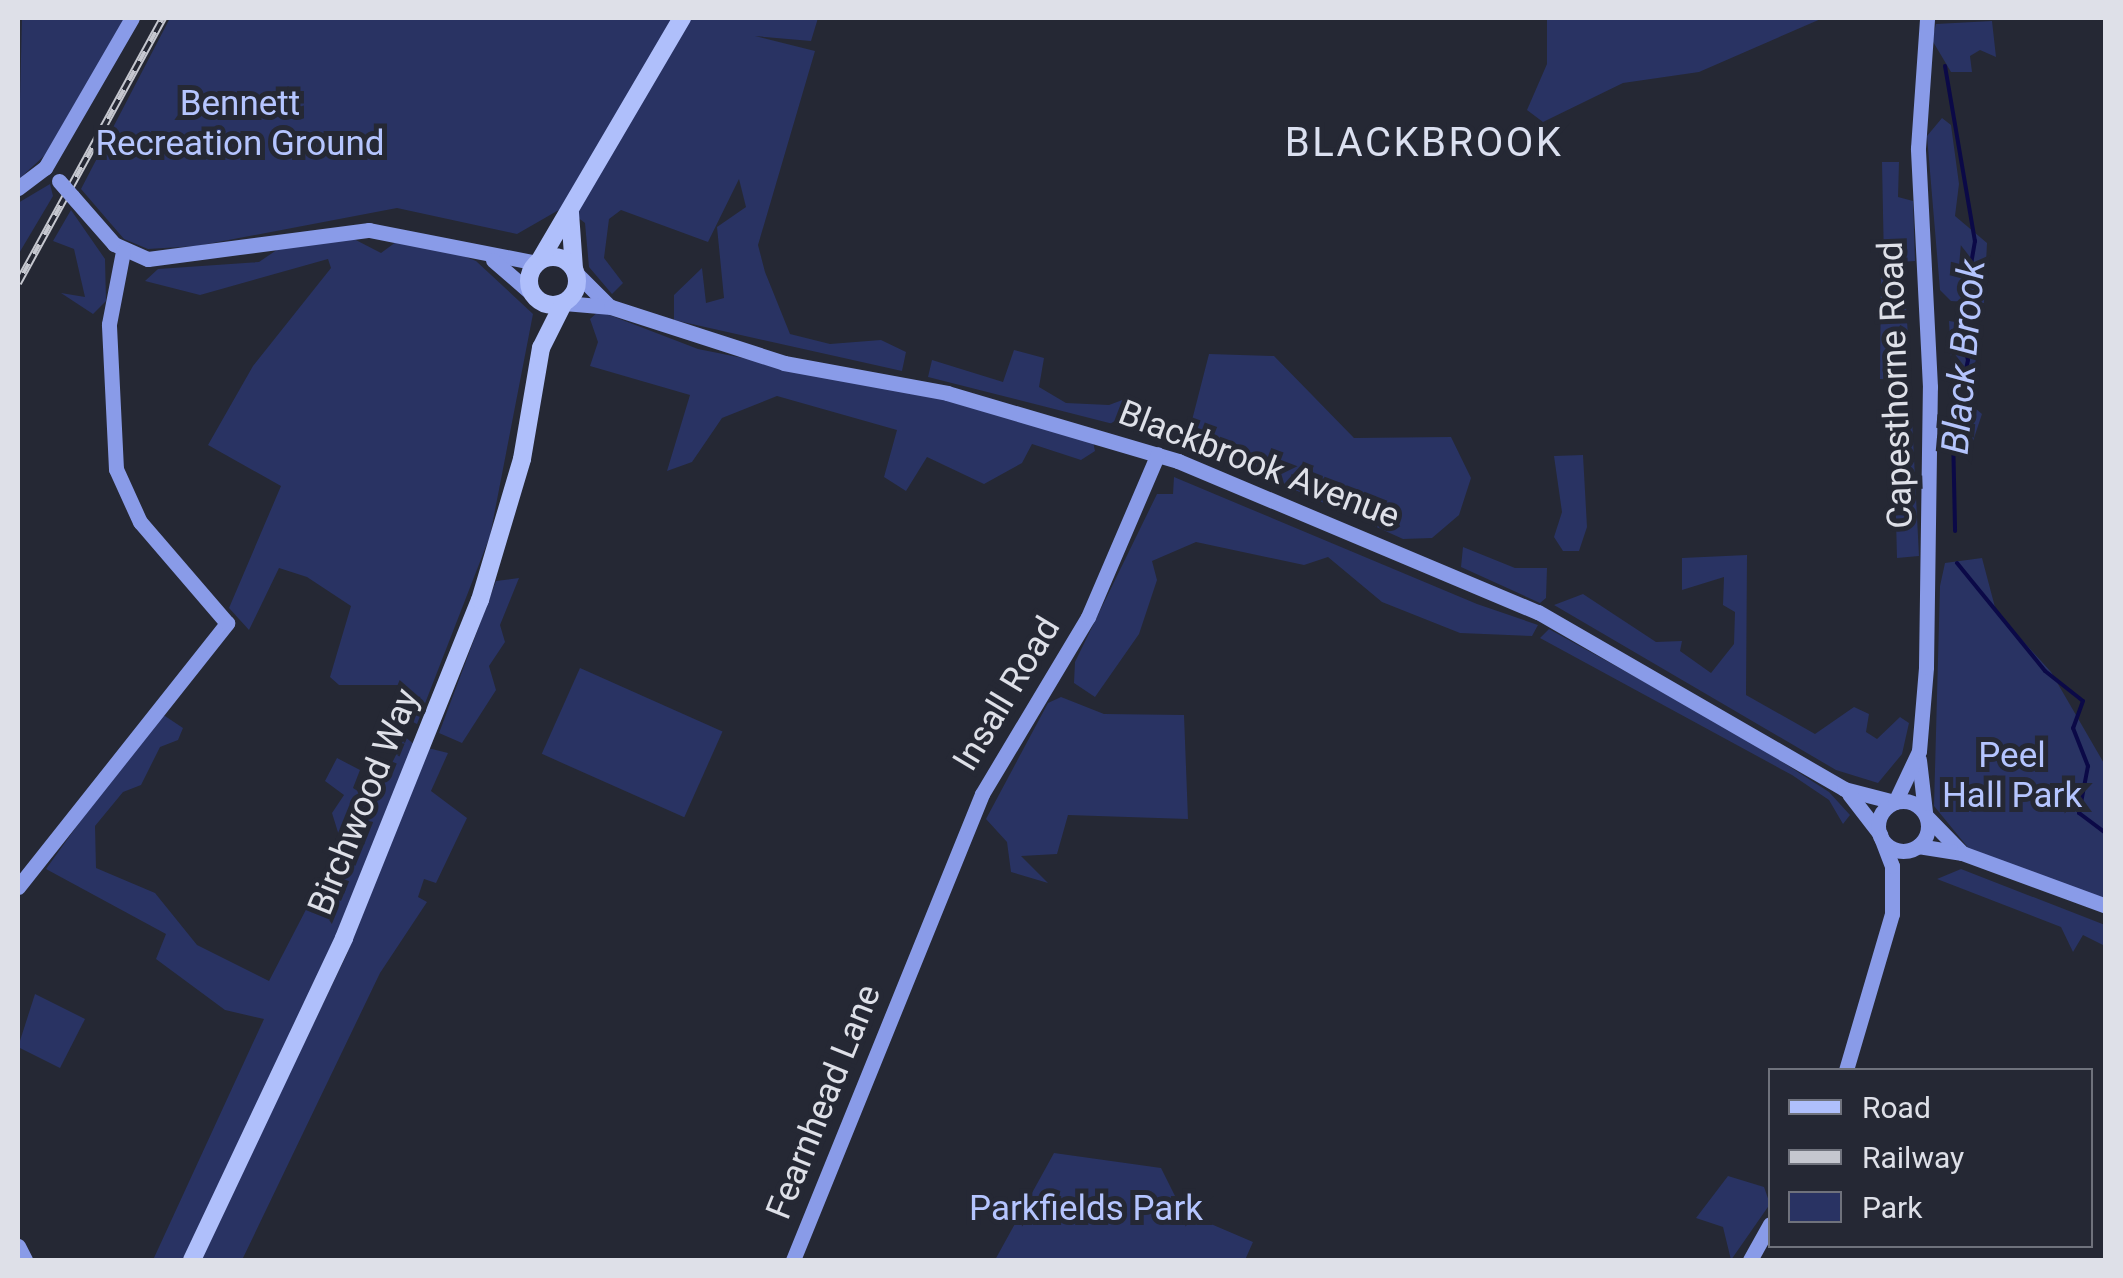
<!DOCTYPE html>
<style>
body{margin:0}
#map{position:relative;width:2123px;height:1278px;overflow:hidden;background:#252834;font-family:Roboto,sans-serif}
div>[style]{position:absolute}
.green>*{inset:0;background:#293363;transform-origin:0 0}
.stream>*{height:4px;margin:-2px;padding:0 2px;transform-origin:2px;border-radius:2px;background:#0b0947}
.secondary>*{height:15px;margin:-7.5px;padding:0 7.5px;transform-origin:7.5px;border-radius:7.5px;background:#899be8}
.secondary>.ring{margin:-7.5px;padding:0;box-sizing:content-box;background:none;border:15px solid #899be8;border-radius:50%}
.primary>*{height:18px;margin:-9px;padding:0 9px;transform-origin:9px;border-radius:9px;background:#afbffb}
.primary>.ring{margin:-9px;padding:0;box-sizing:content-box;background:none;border:18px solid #afbffb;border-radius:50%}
.rail>*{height:8px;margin-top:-4px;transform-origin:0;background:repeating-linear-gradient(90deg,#252834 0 11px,#c5c7cf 0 22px);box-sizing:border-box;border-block:2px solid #c5c7cf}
.secondary-bridge>*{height:15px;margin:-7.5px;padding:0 7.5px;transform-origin:7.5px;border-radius:7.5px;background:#899be8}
span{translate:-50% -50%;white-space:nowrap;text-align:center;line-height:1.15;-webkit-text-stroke:10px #252834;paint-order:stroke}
.park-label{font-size:35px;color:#b5c5ff}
.street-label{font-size:35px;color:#dee0e8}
.water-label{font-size:38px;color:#b4c4fd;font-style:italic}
.quarter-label{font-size:40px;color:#dbe0f0;letter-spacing:2.5px}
.frame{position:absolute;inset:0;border:20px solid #dee0e8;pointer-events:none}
.legend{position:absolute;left:1768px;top:1068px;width:325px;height:180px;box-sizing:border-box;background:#252834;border:2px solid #6f727c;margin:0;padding:12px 18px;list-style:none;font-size:30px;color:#dee0e8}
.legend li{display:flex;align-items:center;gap:20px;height:50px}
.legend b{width:50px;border:2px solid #6f727c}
</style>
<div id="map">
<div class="green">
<div style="clip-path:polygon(22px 18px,125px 18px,45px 155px,18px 180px)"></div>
<div style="clip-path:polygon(170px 18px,818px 18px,811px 41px,755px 36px,815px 51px,758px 245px,765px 272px,790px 334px,830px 344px,881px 340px,906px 352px,902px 371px,674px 320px,674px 295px,702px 268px,706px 303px,724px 298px,717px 227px,746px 207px,739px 179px,708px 242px,621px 210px,609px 219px,604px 258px,623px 283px,612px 294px,589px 267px,585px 223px,564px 207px,517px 234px,397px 208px,197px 246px,148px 249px,124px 239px,81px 189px)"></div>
<div style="clip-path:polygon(1547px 18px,1823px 18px,1699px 72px,1623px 83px,1543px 122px,1527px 110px,1547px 64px)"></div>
<div style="clip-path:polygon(1992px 21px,1996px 57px,1980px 50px,1970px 56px,1972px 72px,1951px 72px,1932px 40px,1936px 24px)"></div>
<div style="clip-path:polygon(1942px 118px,1951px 125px,1959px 184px,1955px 216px,1987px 243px,1984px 303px,1951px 301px,1940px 290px,1927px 136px)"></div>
<div style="clip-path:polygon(1882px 162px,1899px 162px,1898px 197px,1913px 201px,1915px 261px,1884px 263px)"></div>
<div style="clip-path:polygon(50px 184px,53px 196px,18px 255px,18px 203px)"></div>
<div style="clip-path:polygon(71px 210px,105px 259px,106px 301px,93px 314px,61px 293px,85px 297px,74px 249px,53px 241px)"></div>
<div style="clip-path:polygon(350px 237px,381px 253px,400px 239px,426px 241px,476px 261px,533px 314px,490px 536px,417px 724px,403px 717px,402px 685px,339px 685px,330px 677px,351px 606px,307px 577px,279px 568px,249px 630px,229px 608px,281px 486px,208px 445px,253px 366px,331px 268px,328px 259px,200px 295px,145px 281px,158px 269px,259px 262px,284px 245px)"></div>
<div style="clip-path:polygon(1881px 272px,1904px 277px,1911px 380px,1880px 379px)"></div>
<div style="clip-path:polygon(599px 311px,698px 349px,939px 397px,1093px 442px,1095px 451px,1081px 460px,1032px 444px,1022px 463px,984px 484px,927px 457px,906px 491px,884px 477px,897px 430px,777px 396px,722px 418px,692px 462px,667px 471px,690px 395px,590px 366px,598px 342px,590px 319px)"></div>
<div style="clip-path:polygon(1949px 321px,1981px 326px,1969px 403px,1982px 414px,1970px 450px,1956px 450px)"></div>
<div style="clip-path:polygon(1014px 350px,1044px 358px,1039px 387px,1066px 403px,1109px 405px,1133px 396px,1138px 423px,1125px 427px,928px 377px,932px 360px,1003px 382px)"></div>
<div style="clip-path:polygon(1209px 354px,1274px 356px,1354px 438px,1451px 437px,1471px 478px,1459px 515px,1432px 538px,1403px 539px,1196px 445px,1190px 428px)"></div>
<div style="clip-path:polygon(1893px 399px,1911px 399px,1919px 556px,1897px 558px)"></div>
<div style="clip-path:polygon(1583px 455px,1587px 527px,1579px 551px,1563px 551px,1554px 537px,1562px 512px,1554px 456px)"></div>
<div style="clip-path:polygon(1174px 477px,1477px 604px,1538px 625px,1532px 636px,1460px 633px,1382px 602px,1328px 557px,1304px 565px,1196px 542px,1152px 561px,1157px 580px,1139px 634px,1095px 697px,1074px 683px,1075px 662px,1157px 494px,1173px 494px)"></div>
<div style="clip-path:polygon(1463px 547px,1515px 568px,1547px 568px,1546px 598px,1540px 603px,1461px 567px)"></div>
<div style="clip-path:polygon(1747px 555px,1746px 695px,1815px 734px,1854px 707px,1869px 714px,1866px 732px,1877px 739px,1900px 717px,1909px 723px,1902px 754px,1878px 783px,1836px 770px,1554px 605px,1583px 594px,1656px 642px,1682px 641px,1680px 651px,1711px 673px,1734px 644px,1735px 612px,1723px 605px,1724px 577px,1682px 590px,1682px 558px)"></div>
<div style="clip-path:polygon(1982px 558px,1996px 611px,2051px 672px,2105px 765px,2105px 899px,1970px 850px,1934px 806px,1940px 586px,1945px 563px)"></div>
<div style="clip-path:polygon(519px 578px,500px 625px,505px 642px,489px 666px,496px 690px,462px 743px,439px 733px,496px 581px)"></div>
<div style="clip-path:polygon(1549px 629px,1742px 736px,1829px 792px,1850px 815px,1843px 824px,1829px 800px,1792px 775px,1540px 638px)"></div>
<div style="left:580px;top:668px;width:156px;height:94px;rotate:24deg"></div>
<div style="clip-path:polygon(1061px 697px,1104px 714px,1184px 715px,1188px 819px,1068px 815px,1057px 854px,1021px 856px,1048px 883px,1011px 872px,1007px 842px,986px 819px,1048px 703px)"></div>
<div style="clip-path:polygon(159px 712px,183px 728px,178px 740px,160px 747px,141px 785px,123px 792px,95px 826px,96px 868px,155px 893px,197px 945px,269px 981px,341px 842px,332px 813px,344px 795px,325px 781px,337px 758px,360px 770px,353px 788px,373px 801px,405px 737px,414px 744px,357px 899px,186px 1260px,153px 1260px,264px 1019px,225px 1010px,156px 959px,166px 934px,46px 869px)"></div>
<div style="clip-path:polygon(428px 748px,448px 753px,431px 791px,467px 818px,436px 883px,424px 879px,418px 897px,427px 902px,380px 973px,242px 1260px,199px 1260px,347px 954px)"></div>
<div style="clip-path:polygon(1961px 869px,2105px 925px,2105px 946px,2083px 935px,2073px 952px,2061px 927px,1937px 879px)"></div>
<div style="clip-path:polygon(35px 994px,85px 1019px,60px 1068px,18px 1047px)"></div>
<div style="clip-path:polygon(1054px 1153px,1161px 1168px,1183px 1212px,1253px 1242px,1245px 1260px,995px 1260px)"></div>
<div style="clip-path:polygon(1728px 1176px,1764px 1187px,1770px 1204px,1731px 1260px,1723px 1227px,1696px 1218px)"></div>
</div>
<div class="stream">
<div style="left:1945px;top:66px;width:178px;rotate:80.3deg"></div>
<div style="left:1975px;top:241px;width:88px;rotate:99.8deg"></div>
<div style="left:1960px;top:328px;width:33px;rotate:76deg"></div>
<div style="left:1968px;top:360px;width:74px;rotate:101.8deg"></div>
<div style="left:1953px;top:432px;width:99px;rotate:88.8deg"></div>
<div style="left:1957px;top:563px;width:139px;rotate:50.8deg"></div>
<div style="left:2045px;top:671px;width:48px;rotate:38.3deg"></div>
<div style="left:2083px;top:701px;width:29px;rotate:110deg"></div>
<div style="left:2073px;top:728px;width:41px;rotate:68.5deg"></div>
<div style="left:2088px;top:766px;width:48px;rotate:100.8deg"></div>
<div style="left:2079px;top:813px;width:34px;rotate:37deg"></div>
</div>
<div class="secondary">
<div style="left:45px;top:168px;width:173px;rotate:-59.9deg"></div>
<div style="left:18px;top:188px;width:34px;rotate:-37deg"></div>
<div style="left:72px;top:196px;width:64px;rotate:48.8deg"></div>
<div style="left:114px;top:244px;width:37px;rotate:24deg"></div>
<div style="left:148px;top:259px;width:223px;rotate:-7.5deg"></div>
<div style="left:369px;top:230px;width:171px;rotate:11.1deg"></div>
<div style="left:493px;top:260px;width:50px;rotate:41deg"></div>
<div style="left:576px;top:273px;width:45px;rotate:45deg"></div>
<div style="left:564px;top:303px;width:47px;rotate:4.9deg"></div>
<div style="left:611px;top:307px;width:182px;rotate:17.9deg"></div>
<div style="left:784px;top:363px;width:166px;rotate:10.4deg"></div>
<div style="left:947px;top:393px;width:241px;rotate:16.4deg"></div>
<div style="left:1178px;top:461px;width:390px;rotate:22.8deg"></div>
<div style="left:1538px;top:612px;width:354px;rotate:30deg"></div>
<div style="left:1844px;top:789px;width:52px;rotate:14.6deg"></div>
<div style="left:1919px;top:760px;width:52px;rotate:83.4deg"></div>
<div style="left:1849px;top:794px;width:51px;rotate:52.2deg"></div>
<div class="ring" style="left:1878px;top:801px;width:35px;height:35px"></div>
<div style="left:1895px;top:802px;width:56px;rotate:-64.8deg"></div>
<div style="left:1919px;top:751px;width:84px;rotate:-85.2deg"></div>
<div style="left:1926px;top:667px;width:280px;rotate:-89.2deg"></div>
<div style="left:1930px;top:387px;width:239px;rotate:-92.9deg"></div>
<div style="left:1918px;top:148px;width:130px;rotate:-86deg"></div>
<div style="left:1927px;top:817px;width:50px;rotate:45.8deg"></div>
<div style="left:1918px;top:846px;width:45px;rotate:9deg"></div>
<div style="left:1962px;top:853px;width:153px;rotate:20.2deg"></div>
<div style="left:18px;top:887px;width:337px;rotate:-51.6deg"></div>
<div style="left:227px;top:623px;width:133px;rotate:-130.7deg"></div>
<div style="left:140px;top:522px;width:58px;rotate:-114.4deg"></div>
<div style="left:116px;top:469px;width:145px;rotate:-92.8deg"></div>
<div style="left:109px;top:324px;width:74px;rotate:-79.1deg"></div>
<div style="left:1846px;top:1070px;width:163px;rotate:-73.6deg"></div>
<div style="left:1892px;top:914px;width:48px;rotate:-90deg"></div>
<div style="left:1892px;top:866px;width:31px;rotate:-111deg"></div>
<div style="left:18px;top:1246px;width:16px;rotate:63deg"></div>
<div style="left:793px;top:1260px;width:503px;rotate:-67.92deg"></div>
<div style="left:982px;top:794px;width:206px;rotate:-59.1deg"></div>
<div style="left:1088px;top:617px;width:177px;rotate:-66.8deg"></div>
<div style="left:1750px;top:1260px;width:41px;rotate:-60.9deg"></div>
</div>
<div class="primary">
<div style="left:570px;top:213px;width:56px;rotate:85.9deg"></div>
<div class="ring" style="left:529px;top:257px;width:30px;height:30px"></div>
<div style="left:540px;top:260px;width:281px;rotate:-59.6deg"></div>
<div style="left:192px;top:1260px;width:356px;rotate:-64.7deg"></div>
<div style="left:344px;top:938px;width:364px;rotate:-68.1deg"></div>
<div style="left:480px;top:600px;width:147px;rotate:-73.4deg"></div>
<div style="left:522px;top:459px;width:113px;rotate:-80.3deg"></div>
<div style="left:541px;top:348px;width:49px;rotate:-63.4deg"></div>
</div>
<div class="rail">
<div style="left:18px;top:283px;width:302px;rotate:-61.3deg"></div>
</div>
<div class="secondary-bridge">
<div style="left:59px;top:181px;width:20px;rotate:49deg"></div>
</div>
<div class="park-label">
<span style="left:240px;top:124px">Bennett<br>Recreation Ground</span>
<span style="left:2012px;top:776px">Peel<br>Hall Park</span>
<span style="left:1086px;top:1209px">Parkfields Park</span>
</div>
<div class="street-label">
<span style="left:1896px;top:385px;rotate:-92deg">Capesthorne Road</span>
<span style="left:1259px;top:465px;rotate:21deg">Blackbrook Avenue</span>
<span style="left:1007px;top:694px;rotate:-59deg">Insall Road</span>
<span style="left:364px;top:802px;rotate:-68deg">Birchwood Way</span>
<span style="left:824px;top:1102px;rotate:-68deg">Fearnhead Lane</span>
</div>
<div class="water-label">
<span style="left:1964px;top:357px;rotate:-85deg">Black Brook</span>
</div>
<div class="quarter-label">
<span style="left:1424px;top:143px">BLACKBROOK</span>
</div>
<div class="frame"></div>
<ul class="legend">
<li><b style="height:12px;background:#afbffb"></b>Road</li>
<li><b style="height:12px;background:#c5c7cf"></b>Railway</li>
<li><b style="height:28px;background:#293363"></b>Park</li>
</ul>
</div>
